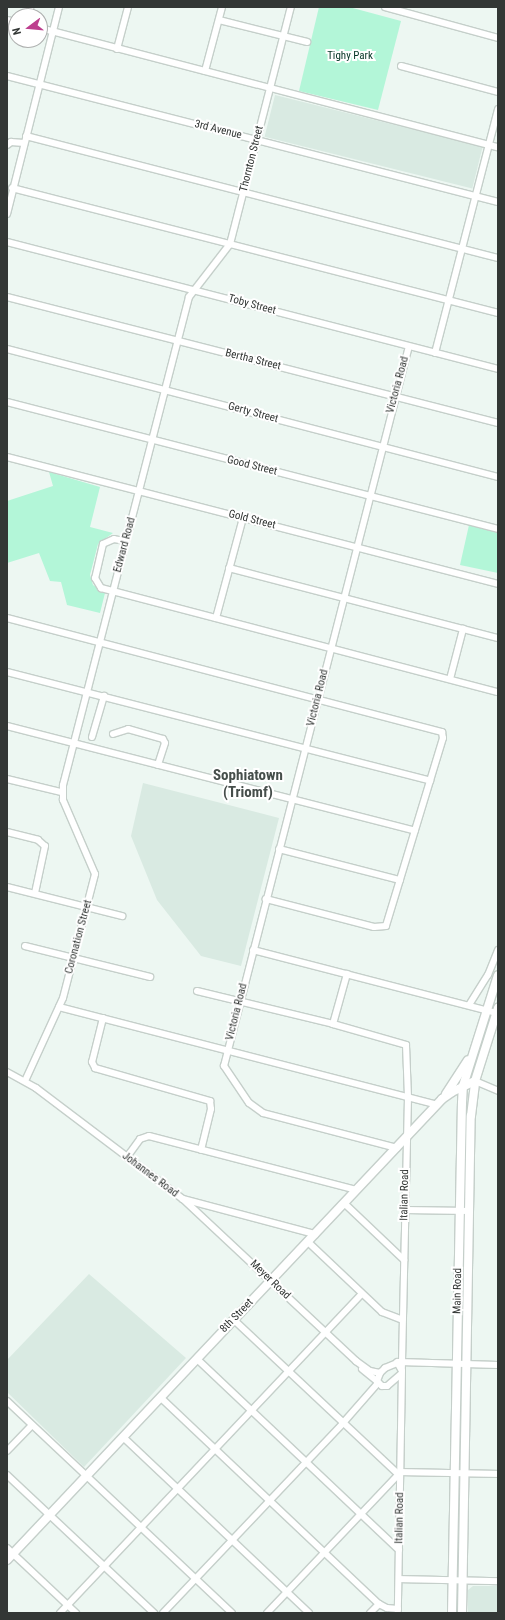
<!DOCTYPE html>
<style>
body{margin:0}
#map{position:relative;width:505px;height:1620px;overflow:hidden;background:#edf7f2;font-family:"Roboto Condensed",sans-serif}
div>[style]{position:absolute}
.built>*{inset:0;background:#d9eae2;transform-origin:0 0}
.green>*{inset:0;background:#b3f6d8}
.roads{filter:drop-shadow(1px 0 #c5cfca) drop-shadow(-1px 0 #c5cfca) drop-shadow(0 1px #c5cfca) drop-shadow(0 -1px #c5cfca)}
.minor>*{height:6px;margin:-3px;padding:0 3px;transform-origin:3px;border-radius:3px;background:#fff}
.major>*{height:8px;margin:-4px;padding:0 4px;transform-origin:4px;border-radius:4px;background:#fff}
span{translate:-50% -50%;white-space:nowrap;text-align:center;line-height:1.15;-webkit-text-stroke:4px #fff;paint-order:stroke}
.park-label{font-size:11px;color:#033424}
.street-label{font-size:11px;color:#333735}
.district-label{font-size:15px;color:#464e4b;font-weight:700}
.frame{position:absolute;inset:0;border:8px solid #333735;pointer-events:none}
.north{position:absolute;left:8px;top:8px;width:40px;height:40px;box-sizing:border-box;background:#fff;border:1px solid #adafae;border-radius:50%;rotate:254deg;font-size:11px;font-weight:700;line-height:16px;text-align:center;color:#333735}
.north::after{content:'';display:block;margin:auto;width:14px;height:18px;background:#bd3f8e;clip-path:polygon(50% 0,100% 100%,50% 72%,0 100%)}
</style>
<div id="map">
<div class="built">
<div style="left:275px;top:95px;width:214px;height:43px;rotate:14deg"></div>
<div style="clip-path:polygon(143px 783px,279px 818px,241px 966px,201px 956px,157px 900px,131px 836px)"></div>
<div style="clip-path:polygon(89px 1274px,186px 1358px,84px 1467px,7px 1392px,7px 1360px)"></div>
<div style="clip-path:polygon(473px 1586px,498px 1586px,498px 1613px,468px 1613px,468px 1590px)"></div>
</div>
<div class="green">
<div style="clip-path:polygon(319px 7px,349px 7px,401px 21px,378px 110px,299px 91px)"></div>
<div style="clip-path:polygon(49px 472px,100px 487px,90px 527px,113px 533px,98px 544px,90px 575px,93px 585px,105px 593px,100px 613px,67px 605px,61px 582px,50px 581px,39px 553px,7px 563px,7px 501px,53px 486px)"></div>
<div style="clip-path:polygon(469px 525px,498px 533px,498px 573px,460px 565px)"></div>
</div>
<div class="roads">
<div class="minor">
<div style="left:30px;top:7px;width:9px;rotate:84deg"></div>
<div style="left:385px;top:7px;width:117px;rotate:15.3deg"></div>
<div style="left:7px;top:20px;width:9px;rotate:13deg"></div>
<div style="left:219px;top:20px;width:91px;rotate:14deg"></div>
<div style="left:40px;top:28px;width:473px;rotate:14.6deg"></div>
<div style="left:117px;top:49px;width:43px;rotate:-75.3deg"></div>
<div style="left:401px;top:66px;width:100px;rotate:15deg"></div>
<div style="left:205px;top:71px;width:66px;rotate:-75.1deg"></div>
<div style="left:7px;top:76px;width:507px;rotate:14.39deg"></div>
<div style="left:26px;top:136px;width:488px;rotate:14.5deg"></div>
<div style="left:7px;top:145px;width:5px;rotate:-37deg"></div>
<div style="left:11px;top:142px;width:13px;rotate:4deg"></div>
<div style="left:12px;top:188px;width:502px;rotate:14.42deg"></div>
<div style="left:7px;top:214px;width:213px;rotate:-75.9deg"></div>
<div style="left:7px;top:242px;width:507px;rotate:14.5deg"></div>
<div style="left:7px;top:297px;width:507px;rotate:14.39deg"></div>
<div style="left:7px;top:349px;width:507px;rotate:14.61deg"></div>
<div style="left:435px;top:353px;width:252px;rotate:-75.5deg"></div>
<div style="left:7px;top:402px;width:507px;rotate:14.5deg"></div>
<div style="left:7px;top:457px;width:507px;rotate:14.5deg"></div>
<div style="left:125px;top:541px;width:11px;rotate:-170deg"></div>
<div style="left:114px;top:539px;width:12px;rotate:156deg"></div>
<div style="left:103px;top:544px;width:35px;rotate:103deg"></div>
<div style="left:95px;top:578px;width:12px;rotate:59deg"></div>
<div style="left:101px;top:588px;width:410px;rotate:14.7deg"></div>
<div style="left:229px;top:568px;width:278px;rotate:14.6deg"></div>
<div style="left:7px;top:618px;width:450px;rotate:14.7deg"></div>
<div style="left:442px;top:732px;width:6px;rotate:81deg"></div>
<div style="left:443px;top:738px;width:196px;rotate:106.9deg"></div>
<div style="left:386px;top:926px;width:12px;rotate:175deg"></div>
<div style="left:374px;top:927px;width:112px;rotate:-165.5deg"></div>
<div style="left:216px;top:618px;width:104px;rotate:-74.9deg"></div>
<div style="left:7px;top:672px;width:437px;rotate:14.4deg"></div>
<div style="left:450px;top:679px;width:52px;rotate:-75.4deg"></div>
<div style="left:7px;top:726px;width:421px;rotate:14.4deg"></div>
<div style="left:113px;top:734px;width:16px;rotate:-18deg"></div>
<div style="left:128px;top:729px;width:36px;rotate:16deg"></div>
<div style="left:163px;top:739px;width:4px;rotate:63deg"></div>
<div style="left:165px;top:743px;width:23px;rotate:108deg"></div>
<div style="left:92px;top:737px;width:43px;rotate:-73.7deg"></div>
<div style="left:7px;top:779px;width:56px;rotate:13.5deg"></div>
<div style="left:7px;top:832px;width:32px;rotate:14deg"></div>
<div style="left:38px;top:840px;width:9px;rotate:41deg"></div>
<div style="left:45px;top:846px;width:48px;rotate:102deg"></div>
<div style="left:279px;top:849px;width:125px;rotate:14.4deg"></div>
<div style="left:7px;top:887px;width:119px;rotate:14.2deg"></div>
<div style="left:25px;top:946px;width:129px;rotate:13.9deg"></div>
<div style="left:253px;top:950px;width:251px;rotate:14.5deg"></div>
<div style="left:197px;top:991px;width:140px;rotate:13.6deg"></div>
<div style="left:333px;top:1024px;width:76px;rotate:16deg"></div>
<div style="left:406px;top:1045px;width:52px;rotate:87.8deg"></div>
<div style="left:408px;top:1097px;width:272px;rotate:91.3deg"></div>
<div style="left:469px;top:1005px;width:36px;rotate:-58deg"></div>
<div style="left:488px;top:975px;width:27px;rotate:-68deg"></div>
<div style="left:59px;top:1007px;width:390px;rotate:14.5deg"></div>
<div style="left:103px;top:1018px;width:45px;rotate:104deg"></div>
<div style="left:92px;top:1062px;width:7px;rotate:63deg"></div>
<div style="left:95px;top:1068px;width:120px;rotate:16deg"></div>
<div style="left:210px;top:1101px;width:8px;rotate:83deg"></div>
<div style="left:211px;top:1109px;width:42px;rotate:103.7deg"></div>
<div style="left:333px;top:1024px;width:52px;rotate:-74.4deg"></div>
<div style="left:7px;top:1072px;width:33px;rotate:29deg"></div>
<div style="left:36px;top:1088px;width:184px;rotate:37.1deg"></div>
<div style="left:183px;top:1199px;width:137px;rotate:14.9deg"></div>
<div style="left:25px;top:1081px;width:91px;rotate:-65.4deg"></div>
<div style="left:63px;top:998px;width:128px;rotate:-75.5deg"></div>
<div style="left:95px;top:874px;width:81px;rotate:-113.4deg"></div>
<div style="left:63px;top:800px;width:15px;rotate:-90deg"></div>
<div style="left:63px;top:785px;width:504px;rotate:-75.52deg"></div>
<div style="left:189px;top:297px;width:67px;rotate:-52.3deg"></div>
<div style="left:230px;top:244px;width:245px;rotate:-75.6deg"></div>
<div style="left:475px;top:1081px;width:25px;rotate:23deg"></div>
<div style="left:397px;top:1148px;width:138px;rotate:-165.4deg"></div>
<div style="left:263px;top:1113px;width:17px;rotate:-144deg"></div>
<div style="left:249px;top:1103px;width:45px;rotate:-124deg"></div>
<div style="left:224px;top:1066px;width:743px;rotate:-75.59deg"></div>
<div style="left:127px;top:1157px;width:22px;rotate:-54deg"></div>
<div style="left:140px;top:1139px;width:9px;rotate:-18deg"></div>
<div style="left:149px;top:1136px;width:214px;rotate:14.6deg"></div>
<div style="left:184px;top:1200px;width:236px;rotate:43.1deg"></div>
<div style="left:356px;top:1361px;width:17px;rotate:36deg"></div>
<div style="left:370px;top:1371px;width:10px;rotate:11deg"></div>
<div style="left:344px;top:1203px;width:83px;rotate:43.5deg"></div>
<div style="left:405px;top:1210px;width:64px;rotate:0.9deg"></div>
<div style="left:308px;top:1242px;width:102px;rotate:43.4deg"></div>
<div style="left:382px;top:1312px;width:22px;rotate:21deg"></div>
<div style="left:234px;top:1320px;width:225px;rotate:43.2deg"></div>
<div style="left:197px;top:1359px;width:278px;rotate:43.4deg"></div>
<div style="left:397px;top:1362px;width:10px;rotate:61deg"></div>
<div style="left:402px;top:1371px;width:240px;rotate:91deg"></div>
<div style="left:362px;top:1369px;width:19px;rotate:39deg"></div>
<div style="left:401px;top:1374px;width:18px;rotate:139deg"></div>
<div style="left:387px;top:1386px;width:5px;rotate:180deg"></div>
<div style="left:382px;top:1386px;width:7px;rotate:-135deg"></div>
<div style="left:377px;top:1381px;width:9px;rotate:-69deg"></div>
<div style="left:380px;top:1373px;width:7px;rotate:-45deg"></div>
<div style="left:385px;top:1368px;width:15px;rotate:-23deg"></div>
<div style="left:399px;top:1362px;width:99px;rotate:1.7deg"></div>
<div style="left:160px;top:1397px;width:301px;rotate:43.4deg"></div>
<div style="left:379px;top:1604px;width:9px;rotate:27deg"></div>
<div style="left:387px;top:1608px;width:11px;rotate:5deg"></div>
<div style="left:7px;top:1401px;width:309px;rotate:43.3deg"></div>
<div style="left:123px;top:1437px;width:256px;rotate:43.4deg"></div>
<div style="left:7px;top:1451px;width:36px;rotate:-46deg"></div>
<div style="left:7px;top:1475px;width:202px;rotate:43.2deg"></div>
<div style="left:7px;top:1548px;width:95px;rotate:43.3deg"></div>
<div style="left:399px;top:1579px;width:99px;rotate:1.2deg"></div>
<div style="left:60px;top:1613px;width:439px;rotate:-46.6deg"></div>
<div style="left:163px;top:1613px;width:262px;rotate:-46.5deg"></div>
<div style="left:343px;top:1423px;width:53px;rotate:-48.8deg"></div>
<div style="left:267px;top:1613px;width:195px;rotate:-46.5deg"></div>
<div style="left:401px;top:1472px;width:97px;rotate:1.2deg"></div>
<div style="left:370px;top:1613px;width:13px;rotate:-45deg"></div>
</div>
<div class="major">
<div style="left:446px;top:1094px;width:40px;rotate:-57.1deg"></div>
<div style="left:7px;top:1560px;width:634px;rotate:-46.66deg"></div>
<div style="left:442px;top:1099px;width:12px;rotate:-35deg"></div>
<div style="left:452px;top:1092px;width:25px;rotate:-26deg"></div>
<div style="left:452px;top:1613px;width:510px;rotate:-88.88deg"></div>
<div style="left:462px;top:1103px;width:17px;rotate:-87deg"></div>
<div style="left:463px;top:1086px;width:116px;rotate:-72.5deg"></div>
<div style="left:462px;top:1613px;width:497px;rotate:-89deg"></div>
<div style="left:471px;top:1116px;width:35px;rotate:-83deg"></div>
<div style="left:475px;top:1081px;width:77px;rotate:-72.5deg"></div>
</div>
</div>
<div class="park-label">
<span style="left:350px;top:56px">Tighy Park</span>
</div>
<div class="street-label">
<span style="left:218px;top:130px;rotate:14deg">3rd Avenue</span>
<span style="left:252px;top:159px;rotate:-76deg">Thornton Street</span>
<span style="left:252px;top:305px;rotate:15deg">Toby Street</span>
<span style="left:253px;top:360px;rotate:14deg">Bertha Street</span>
<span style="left:398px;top:385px;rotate:-75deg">Victoria Road</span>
<span style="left:253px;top:413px;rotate:15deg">Gerty Street</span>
<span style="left:252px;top:466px;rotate:14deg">Good Street</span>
<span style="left:252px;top:520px;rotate:14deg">Gold Street</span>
<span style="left:125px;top:545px;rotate:-75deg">Edward Road</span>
<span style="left:318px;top:698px;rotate:-76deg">Victoria Road</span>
<span style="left:79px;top:937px;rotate:-75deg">Coronation Street</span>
<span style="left:237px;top:1012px;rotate:-76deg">Victoria Road</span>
<span style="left:150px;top:1175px;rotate:37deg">Johannes Road</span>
<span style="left:405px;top:1195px;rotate:-89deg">Italian Road</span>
<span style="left:270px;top:1280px;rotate:44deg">Meyer Road</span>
<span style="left:458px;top:1291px;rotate:-89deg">Main Road</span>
<span style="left:237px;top:1316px;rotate:-46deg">8th Street</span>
<span style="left:400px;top:1518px;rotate:-89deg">Italian Road</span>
</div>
<div class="district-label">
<span style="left:248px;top:784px">Sophiatown<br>(Triomf)</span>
</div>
<div class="frame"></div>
<div class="north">N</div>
</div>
